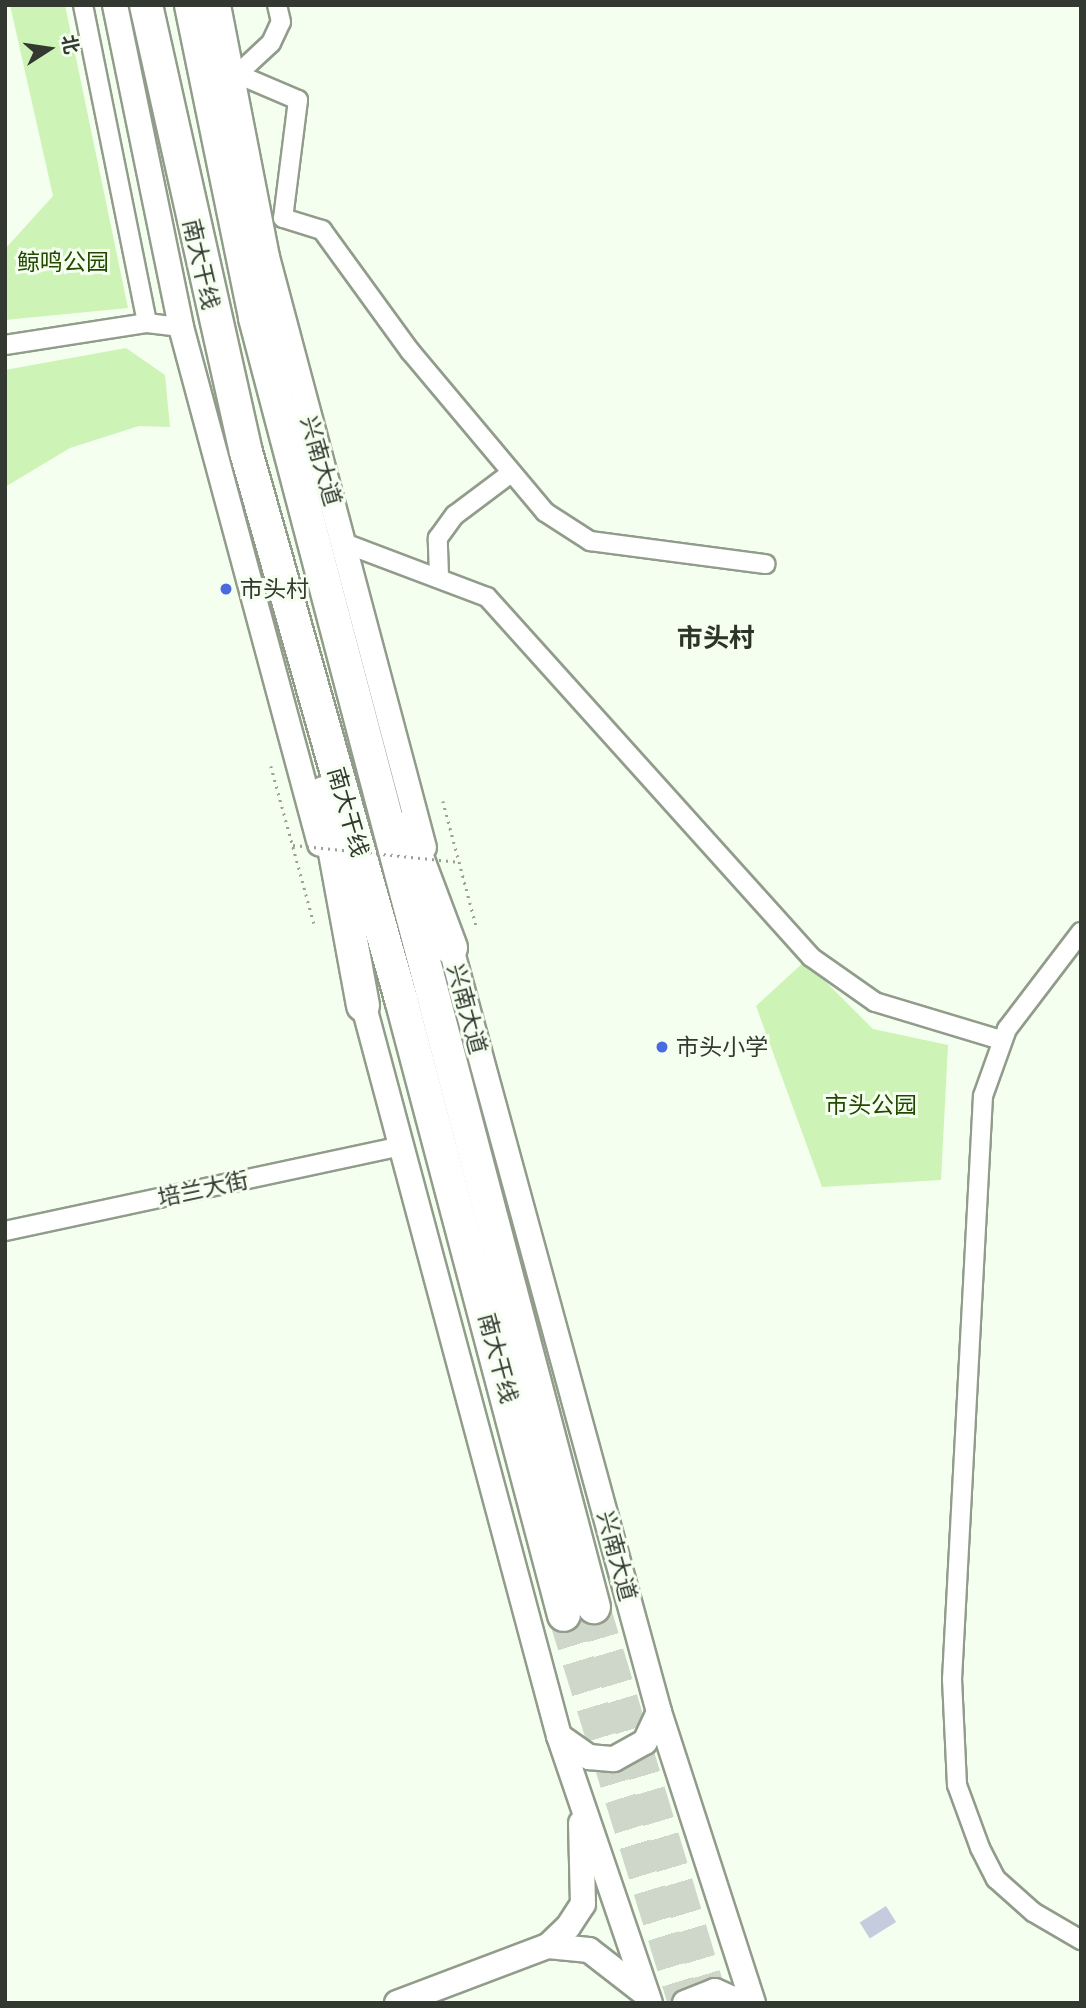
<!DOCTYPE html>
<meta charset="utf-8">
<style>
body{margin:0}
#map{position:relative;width:1086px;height:2008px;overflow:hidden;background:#f5fff0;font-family:Rubik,"Noto Sans SC",sans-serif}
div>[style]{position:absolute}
.green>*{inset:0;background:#cdf3b7}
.building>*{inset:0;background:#c4ccde;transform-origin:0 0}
.highway-tunnel>*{height:32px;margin-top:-16px;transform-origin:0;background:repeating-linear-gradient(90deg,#ced7ca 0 32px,transparent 0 48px)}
.path>*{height:2.5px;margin-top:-1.25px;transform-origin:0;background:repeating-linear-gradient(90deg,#9aa196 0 2px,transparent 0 7px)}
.roads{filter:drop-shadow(2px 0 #919c8b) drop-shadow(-2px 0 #919c8b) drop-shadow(0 2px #919c8b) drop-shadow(0 -2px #919c8b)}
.street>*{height:18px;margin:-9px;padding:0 9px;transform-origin:9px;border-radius:9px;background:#fff}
.secondary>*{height:24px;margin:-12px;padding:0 12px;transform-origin:12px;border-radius:12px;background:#fff}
.highway>*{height:32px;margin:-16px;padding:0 16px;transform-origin:16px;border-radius:16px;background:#fff}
.path-bridge>*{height:2.5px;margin-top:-1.25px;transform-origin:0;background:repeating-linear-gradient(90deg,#9aa196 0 2px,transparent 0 7px)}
.dots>*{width:19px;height:19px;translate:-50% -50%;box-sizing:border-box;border:4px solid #f5fff0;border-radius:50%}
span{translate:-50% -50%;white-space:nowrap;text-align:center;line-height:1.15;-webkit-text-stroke:6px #f5fff0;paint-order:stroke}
.park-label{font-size:23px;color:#234800}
.street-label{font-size:23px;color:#333831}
.poi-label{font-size:23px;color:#333831}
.left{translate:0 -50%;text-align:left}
.quarter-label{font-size:26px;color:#2b3426;font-weight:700}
.frame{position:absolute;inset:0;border:7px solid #333831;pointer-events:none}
.north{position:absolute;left:14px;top:14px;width:70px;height:70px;-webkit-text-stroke:5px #f5fff0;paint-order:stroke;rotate:78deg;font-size:19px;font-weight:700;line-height:28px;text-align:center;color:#333831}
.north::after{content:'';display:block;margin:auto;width:24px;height:32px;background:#333831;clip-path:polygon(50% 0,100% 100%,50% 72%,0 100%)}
</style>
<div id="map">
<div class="green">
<div style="clip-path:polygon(10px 5px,65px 5px,128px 308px,5px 320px,5px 249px,53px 196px)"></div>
<div style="clip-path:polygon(126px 348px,165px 375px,170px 427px,139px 426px,70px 448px,5px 487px,5px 370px)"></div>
<div style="clip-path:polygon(805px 961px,873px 1029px,948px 1045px,941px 1180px,822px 1187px,756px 1006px)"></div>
</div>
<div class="building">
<div style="left:886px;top:1906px;width:19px;height:31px;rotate:58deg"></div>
</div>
<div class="highway-tunnel">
<div style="left:594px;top:1607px;width:413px;rotate:73.3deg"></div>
<div style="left:564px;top:1615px;width:406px;rotate:72.8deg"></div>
</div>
<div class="path">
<div style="left:271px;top:766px;width:163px;rotate:74.7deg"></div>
<div style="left:443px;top:801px;width:128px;rotate:75.1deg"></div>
</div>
<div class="roads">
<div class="street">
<div style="left:83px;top:5px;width:324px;rotate:78.6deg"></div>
<div style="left:147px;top:323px;width:34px;rotate:7deg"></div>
<div style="left:230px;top:71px;width:74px;rotate:23.1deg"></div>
<div style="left:298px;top:100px;width:119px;rotate:97.2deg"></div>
<div style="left:283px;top:218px;width:41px;rotate:17.1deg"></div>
<div style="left:322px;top:230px;width:150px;rotate:54deg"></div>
<div style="left:410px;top:351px;width:210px;rotate:50deg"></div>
<div style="left:545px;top:512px;width:54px;rotate:32.8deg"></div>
<div style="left:590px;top:541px;width:177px;rotate:7.5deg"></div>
<div style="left:230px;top:71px;width:13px;rotate:-9deg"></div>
<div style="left:243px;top:69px;width:38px;rotate:-43deg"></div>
<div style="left:271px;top:43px;width:23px;rotate:-65deg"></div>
<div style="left:281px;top:22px;width:17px;rotate:-103deg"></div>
<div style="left:5px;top:345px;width:144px;rotate:-8.8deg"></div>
<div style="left:344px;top:543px;width:153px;rotate:20.7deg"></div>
<div style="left:487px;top:597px;width:484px;rotate:48deg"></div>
<div style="left:811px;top:957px;width:78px;rotate:35.1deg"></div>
<div style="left:875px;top:1002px;width:132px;rotate:16.8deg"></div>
<div style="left:439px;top:576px;width:38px;rotate:-92deg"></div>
<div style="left:438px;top:538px;width:29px;rotate:-54deg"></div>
<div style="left:455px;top:515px;width:70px;rotate:-36.9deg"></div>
<div style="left:1081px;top:932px;width:122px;rotate:127.3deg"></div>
<div style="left:1007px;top:1029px;width:71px;rotate:109.7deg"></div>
<div style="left:983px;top:1096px;width:584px;rotate:93.04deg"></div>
<div style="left:952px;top:1679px;width:106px;rotate:87.3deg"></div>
<div style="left:957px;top:1785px;width:67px;rotate:69.9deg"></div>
<div style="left:980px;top:1848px;width:35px;rotate:63deg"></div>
<div style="left:996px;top:1879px;width:50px;rotate:41.7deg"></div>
<div style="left:1033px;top:1912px;width:56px;rotate:30.3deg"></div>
<div style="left:5px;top:1231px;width:405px;rotate:-12.1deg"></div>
</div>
<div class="secondary">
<div style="left:115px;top:5px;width:329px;rotate:78.4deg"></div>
<div style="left:181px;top:327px;width:535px;rotate:74.95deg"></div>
<div style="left:218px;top:5px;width:257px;rotate:79deg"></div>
<div style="left:267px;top:257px;width:611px;rotate:75.12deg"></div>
<div style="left:446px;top:930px;width:810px;rotate:74.76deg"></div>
<div style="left:659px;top:1712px;width:306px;rotate:72.1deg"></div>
<div style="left:359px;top:988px;width:774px;rotate:75.03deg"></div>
<div style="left:559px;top:1736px;width:282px;rotate:71.2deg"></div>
<div style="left:559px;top:1736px;width:37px;rotate:35deg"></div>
<div style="left:589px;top:1757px;width:25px;rotate:5deg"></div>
<div style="left:614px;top:1759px;width:35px;rotate:-29deg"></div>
<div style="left:645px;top:1742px;width:33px;rotate:-65deg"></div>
<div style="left:548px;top:1946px;width:41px;rotate:5.6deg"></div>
<div style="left:589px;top:1950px;width:73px;rotate:37.8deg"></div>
<div style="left:397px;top:2003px;width:161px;rotate:-20.7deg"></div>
<div style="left:548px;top:1946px;width:28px;rotate:-44deg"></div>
<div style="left:568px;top:1927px;width:27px;rotate:-57deg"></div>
<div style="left:583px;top:1904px;width:81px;rotate:-91.4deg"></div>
<div style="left:685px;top:2003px;width:32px;rotate:-22deg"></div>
<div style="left:715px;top:1991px;width:30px;rotate:24deg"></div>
</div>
<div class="highway">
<div style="left:146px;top:5px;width:458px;rotate:77.4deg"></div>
<div style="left:246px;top:452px;width:569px;rotate:74.18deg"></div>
<div style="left:401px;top:999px;width:637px;rotate:75.18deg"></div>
<div style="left:191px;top:5px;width:319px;rotate:78.4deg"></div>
<div style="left:255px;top:318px;width:1333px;rotate:75.27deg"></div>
<div style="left:324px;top:793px;width:216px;rotate:79.6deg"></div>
<div style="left:406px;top:828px;width:128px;rotate:69.4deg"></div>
</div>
</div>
<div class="path-bridge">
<div style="left:293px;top:845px;width:168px;rotate:5.8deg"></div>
</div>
<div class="dots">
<div style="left:226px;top:589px;background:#496bdf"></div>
<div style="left:662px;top:1047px;background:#496bdf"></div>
</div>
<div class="park-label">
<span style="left:63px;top:262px">鲸鸣公园</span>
<span style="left:871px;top:1105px">市头公园</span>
</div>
<div class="street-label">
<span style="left:201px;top:264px;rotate:77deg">南大干线</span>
<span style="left:321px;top:461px;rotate:74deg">兴南大道</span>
<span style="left:348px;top:812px;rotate:74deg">南大干线</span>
<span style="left:467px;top:1009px;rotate:75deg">兴南大道</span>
<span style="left:203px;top:1189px;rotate:-12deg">培兰大街</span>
<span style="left:498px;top:1358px;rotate:75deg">南大干线</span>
<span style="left:617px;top:1556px;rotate:75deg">兴南大道</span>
</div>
<div class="poi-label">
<span class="left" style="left:240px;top:589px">市头村</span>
<span class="left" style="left:676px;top:1047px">市头小学</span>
</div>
<div class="quarter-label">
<span style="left:716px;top:639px">市头村</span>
</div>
<div class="frame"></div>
<div class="north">北</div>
</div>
